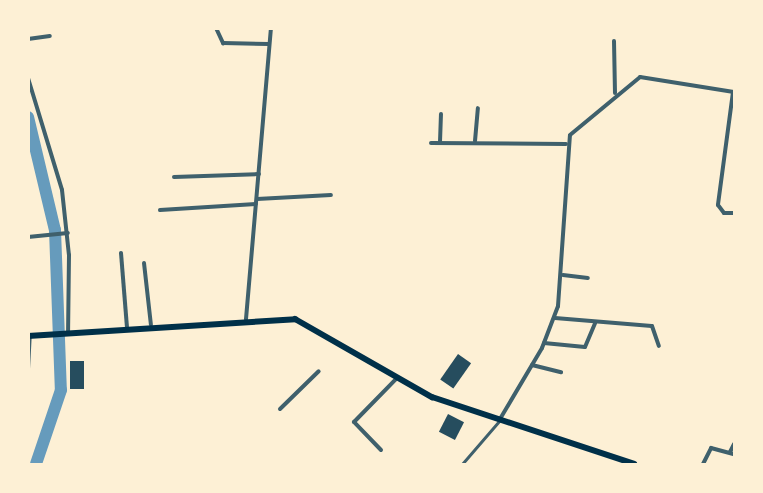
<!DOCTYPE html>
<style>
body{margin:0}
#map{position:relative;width:763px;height:493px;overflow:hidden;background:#fdf0d5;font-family:"Public Sans",sans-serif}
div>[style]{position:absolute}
.river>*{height:12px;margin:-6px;padding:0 6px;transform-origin:6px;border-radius:6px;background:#669bbc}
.building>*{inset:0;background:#264d5e;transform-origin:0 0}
.pedestrian>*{height:3px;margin:-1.5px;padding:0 1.5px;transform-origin:1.5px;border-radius:1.5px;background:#3f606c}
.minor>*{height:4px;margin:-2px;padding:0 2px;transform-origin:2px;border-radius:2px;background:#3f606c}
.secondary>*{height:6px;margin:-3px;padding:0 3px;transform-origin:3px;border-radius:3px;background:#003049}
span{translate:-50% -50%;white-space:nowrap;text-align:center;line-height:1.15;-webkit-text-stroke:4.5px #fdf0d5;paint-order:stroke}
.frame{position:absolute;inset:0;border:30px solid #fdf0d5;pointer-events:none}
</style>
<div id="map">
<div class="river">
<div style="left:28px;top:117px;width:116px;rotate:76.6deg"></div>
<div style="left:55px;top:230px;width:160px;rotate:87.9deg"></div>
<div style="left:61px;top:390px;width:78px;rotate:108.7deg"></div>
</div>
<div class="building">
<div style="left:458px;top:354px;width:16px;height:31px;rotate:35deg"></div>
<div style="left:70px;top:361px;width:14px;height:28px"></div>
<div style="left:448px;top:414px;width:18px;height:20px;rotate:27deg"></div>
</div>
<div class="pedestrian">
<div style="left:462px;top:464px;width:58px;rotate:-49.2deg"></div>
</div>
<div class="minor">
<div style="left:216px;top:28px;width:17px;rotate:65deg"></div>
<div style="left:223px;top:43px;width:46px;rotate:1.2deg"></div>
<div style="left:28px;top:39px;width:22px;rotate:-8deg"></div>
<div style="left:614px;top:41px;width:52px;rotate:88.9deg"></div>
<div style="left:28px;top:78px;width:117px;rotate:73.1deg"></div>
<div style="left:62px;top:190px;width:65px;rotate:83.9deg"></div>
<div style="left:69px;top:255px;width:78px;rotate:90.7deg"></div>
<div style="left:733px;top:92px;width:114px;rotate:97.6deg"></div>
<div style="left:718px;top:205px;width:10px;rotate:53deg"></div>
<div style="left:724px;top:213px;width:10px"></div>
<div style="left:475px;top:141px;width:33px;rotate:-85deg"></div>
<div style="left:440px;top:142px;width:28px;rotate:-88deg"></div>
<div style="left:431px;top:143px;width:135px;rotate:0.4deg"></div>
<div style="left:174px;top:177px;width:85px;rotate:-2deg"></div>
<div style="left:257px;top:199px;width:74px;rotate:-3.1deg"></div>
<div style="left:160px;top:210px;width:96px;rotate:-3.6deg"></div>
<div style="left:28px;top:237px;width:40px;rotate:-5.7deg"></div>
<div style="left:121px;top:253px;width:75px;rotate:85.4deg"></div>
<div style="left:144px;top:263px;width:62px;rotate:83.6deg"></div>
<div style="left:563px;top:275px;width:25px;rotate:7deg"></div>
<div style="left:555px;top:318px;width:97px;rotate:4.7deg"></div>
<div style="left:652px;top:326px;width:21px;rotate:71deg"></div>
<div style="left:246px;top:319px;width:292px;rotate:-85.1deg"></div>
<div style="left:544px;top:343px;width:41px;rotate:5.6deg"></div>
<div style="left:585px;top:347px;width:26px;rotate:-67deg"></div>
<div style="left:532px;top:365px;width:30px;rotate:14deg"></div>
<div style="left:28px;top:369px;width:34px;rotate:-87deg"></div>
<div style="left:280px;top:409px;width:54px;rotate:-44.3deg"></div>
<div style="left:500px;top:419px;width:82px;rotate:-59.4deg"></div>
<div style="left:542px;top:348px;width:45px;rotate:-69.1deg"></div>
<div style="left:558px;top:306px;width:171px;rotate:-86deg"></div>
<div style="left:570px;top:135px;width:91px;rotate:-39.6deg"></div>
<div style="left:640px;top:77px;width:95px;rotate:9.1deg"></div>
<div style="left:381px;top:450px;width:39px;rotate:-134deg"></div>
<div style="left:354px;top:422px;width:60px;rotate:-45.7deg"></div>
<div style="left:730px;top:452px;width:9px;rotate:-63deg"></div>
<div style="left:703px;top:464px;width:18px;rotate:-63deg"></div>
<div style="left:711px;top:448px;width:24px;rotate:15deg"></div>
</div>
<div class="secondary">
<div style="left:28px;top:336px;width:268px;rotate:-3.6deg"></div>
<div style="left:295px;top:319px;width:158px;rotate:29.7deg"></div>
<div style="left:432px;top:397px;width:213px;rotate:18.3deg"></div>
</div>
<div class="frame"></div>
</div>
